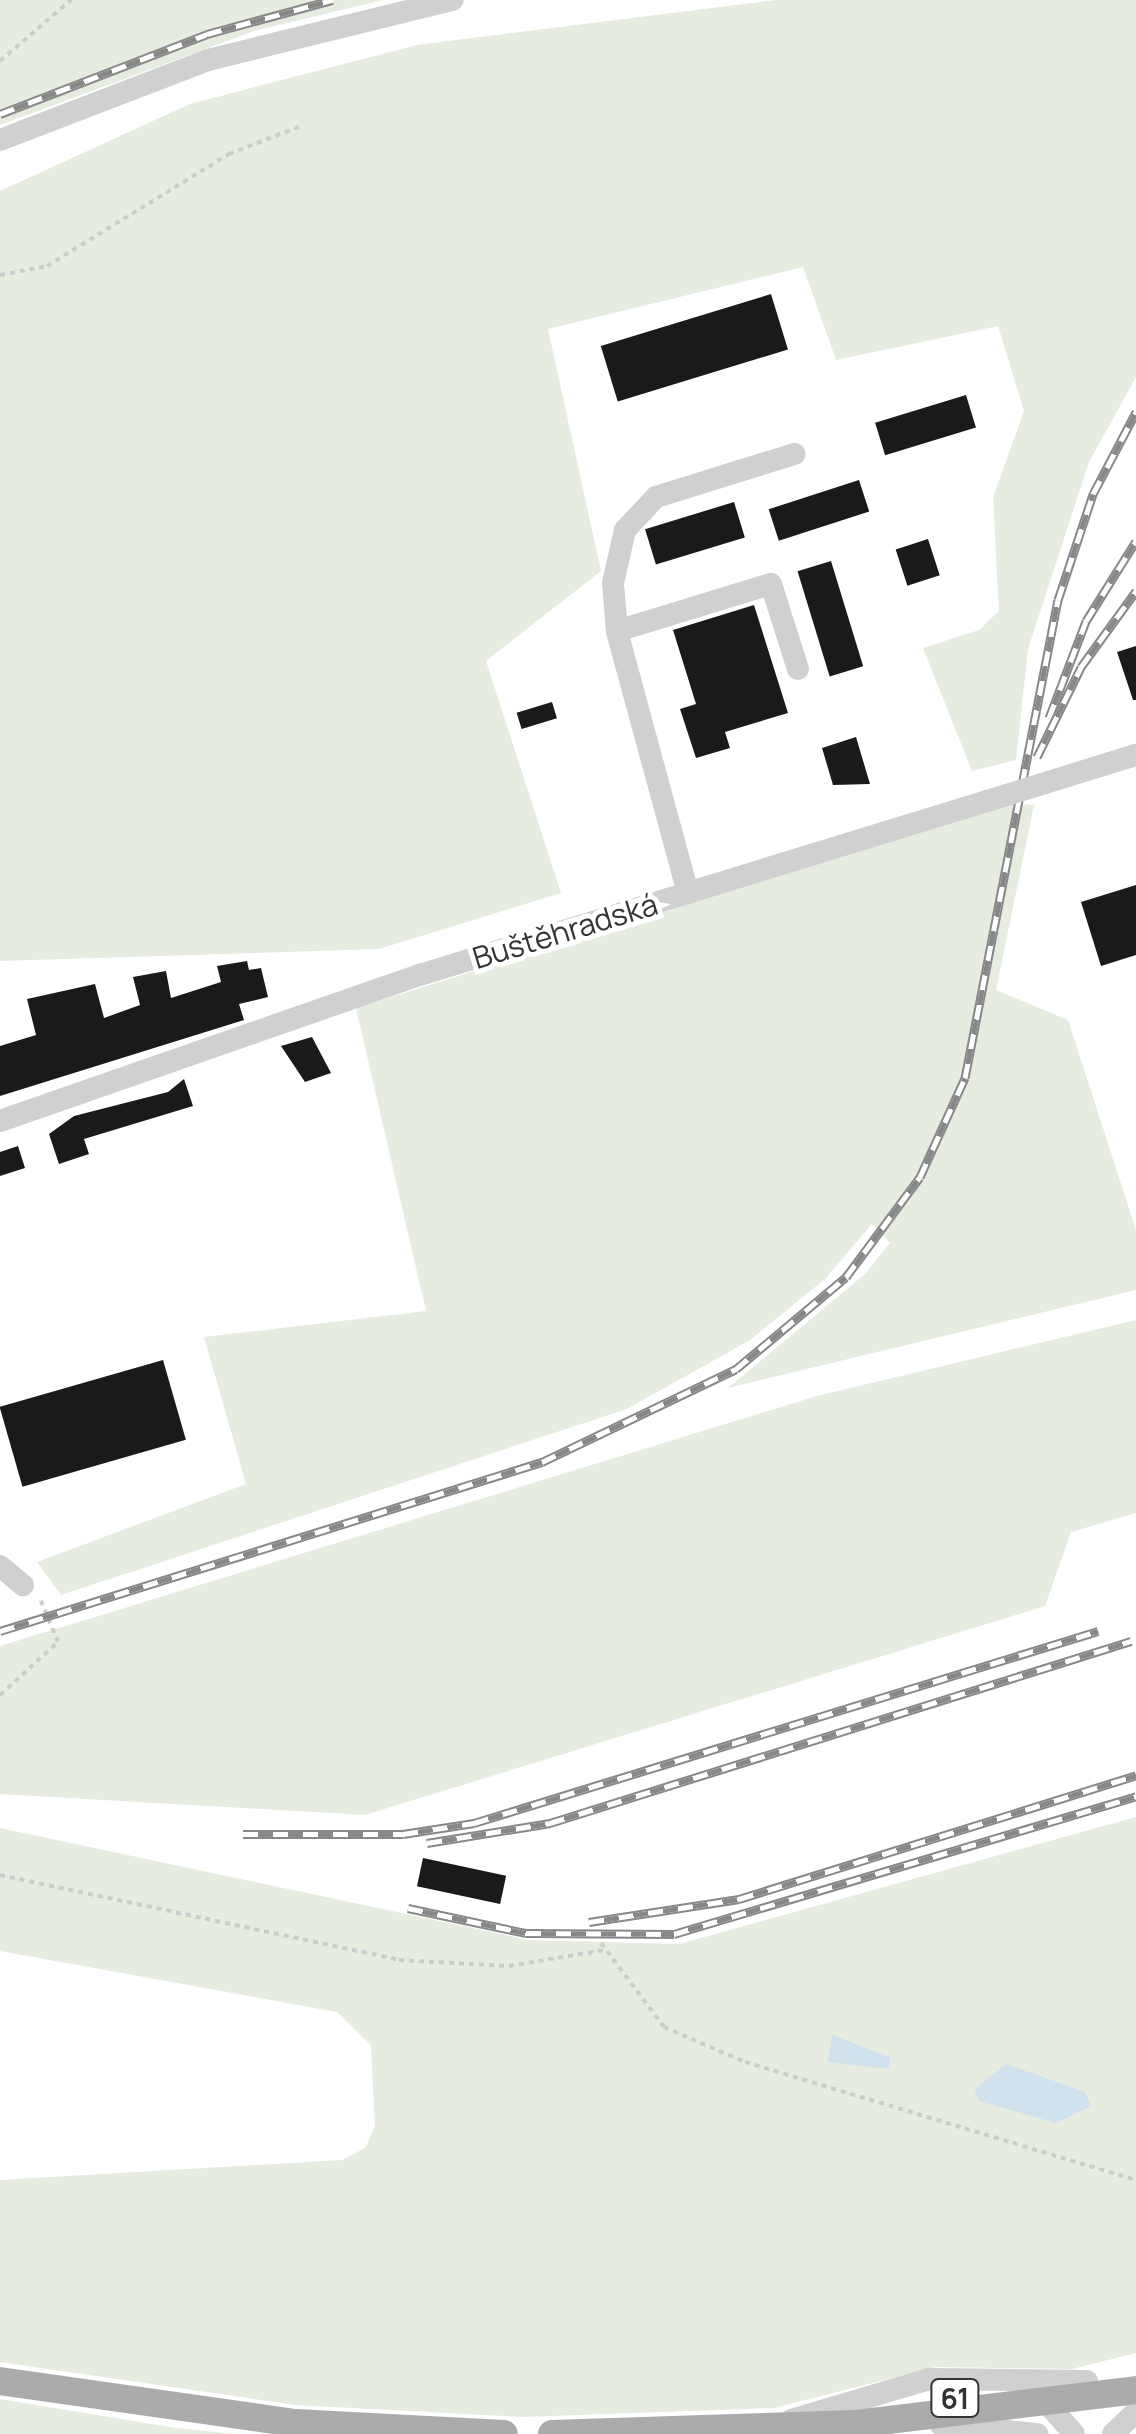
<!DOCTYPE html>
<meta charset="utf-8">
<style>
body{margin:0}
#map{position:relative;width:1136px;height:2434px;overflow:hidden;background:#fff;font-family:Manrope,sans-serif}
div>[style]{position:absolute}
.green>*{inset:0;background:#e6ecdf}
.water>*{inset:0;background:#cfe2ee}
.building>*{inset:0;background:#1a1a1a;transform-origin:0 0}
.path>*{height:4px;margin-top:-2px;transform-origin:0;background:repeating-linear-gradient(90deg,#cdcdcd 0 5px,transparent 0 10px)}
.minor>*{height:22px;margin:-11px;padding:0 11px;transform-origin:11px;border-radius:11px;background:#d0d0d0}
.major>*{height:28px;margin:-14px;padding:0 14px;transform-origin:14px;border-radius:14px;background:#ababab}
.rail>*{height:9px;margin-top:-4.5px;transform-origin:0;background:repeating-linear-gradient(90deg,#fff 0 15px,#888 0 30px);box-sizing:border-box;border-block:2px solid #888}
.minor-bridge>*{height:22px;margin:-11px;padding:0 11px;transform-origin:11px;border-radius:11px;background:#d0d0d0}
span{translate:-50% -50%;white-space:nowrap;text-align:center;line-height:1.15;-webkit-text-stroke:10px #fff;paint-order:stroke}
.shield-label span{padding:2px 8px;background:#fff;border:2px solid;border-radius:8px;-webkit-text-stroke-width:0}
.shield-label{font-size:28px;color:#333;font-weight:700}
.street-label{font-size:30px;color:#333}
</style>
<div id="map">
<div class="green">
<div style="clip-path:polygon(0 0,383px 0,254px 31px,0 125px)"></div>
<div style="clip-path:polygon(776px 0,1136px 0,1136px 377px,1089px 462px,1028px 649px,1016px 760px,972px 771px,923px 648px,979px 630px,999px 611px,993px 497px,1024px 411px,998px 326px,836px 360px,803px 267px,548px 329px,601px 571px,486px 661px,561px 893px,379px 949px,0 961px,0 191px,190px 104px,417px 45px)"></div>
<div style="clip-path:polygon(1007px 804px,1034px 805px,996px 990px,1068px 1020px,1136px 1230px,1136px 1290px,728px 1388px,865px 1274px,890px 1243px,872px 1224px,825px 1279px,750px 1340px,627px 1409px,61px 1595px,37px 1562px,246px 1484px,204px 1337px,426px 1311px,356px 1008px)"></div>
<div style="clip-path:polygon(1136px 1320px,1136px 1513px,1071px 1532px,1045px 1606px,365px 1815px,0 1794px,0 1646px,817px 1396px)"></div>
<div style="clip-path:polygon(1136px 1817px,1136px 2353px,1072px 2369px,936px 2367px,774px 2408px,522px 2417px,296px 2405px,0 2362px,0 2180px,342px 2160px,365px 2148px,375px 2126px,371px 2045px,337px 2012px,0 1951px,0 1828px,529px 1940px,679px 1944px)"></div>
<div style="clip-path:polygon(0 2399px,176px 2428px,234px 2434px,0 2434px)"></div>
</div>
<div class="water">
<div style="clip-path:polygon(832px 2035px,890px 2057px,889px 2069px,828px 2062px)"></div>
<div style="clip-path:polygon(1006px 2064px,1085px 2092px,1091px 2106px,1056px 2123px,979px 2101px,974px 2090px)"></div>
</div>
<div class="building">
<div style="left:771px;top:294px;width:58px;height:178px;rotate:73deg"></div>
<div style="left:966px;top:395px;width:34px;height:95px;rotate:73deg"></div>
<div style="left:859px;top:480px;width:33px;height:95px;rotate:72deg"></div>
<div style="left:734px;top:502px;width:37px;height:93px;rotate:73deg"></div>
<div style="left:928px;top:539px;width:38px;height:34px;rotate:72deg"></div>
<div style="left:831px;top:561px;width:110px;height:35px;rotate:73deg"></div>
<div style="clip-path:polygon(754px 605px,788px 713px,725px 732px,730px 748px,696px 758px,680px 709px,696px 704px,673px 630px)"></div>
<div style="clip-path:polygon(1136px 646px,1136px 700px,1133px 700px,1117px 652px)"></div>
<div style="left:552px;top:702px;width:17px;height:37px;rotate:73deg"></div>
<div style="clip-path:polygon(856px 737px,870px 784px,833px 785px,822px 748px)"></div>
<div style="clip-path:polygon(1136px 885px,1136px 955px,1101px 966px,1081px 902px)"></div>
<div style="clip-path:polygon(247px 961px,249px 970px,261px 968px,268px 997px,239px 1004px,244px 1020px,0 1096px,0 1046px,36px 1035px,27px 999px,95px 984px,104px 1018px,140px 1005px,133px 977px,166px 971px,171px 998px,221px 982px,217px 966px)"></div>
<div style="clip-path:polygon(312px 1037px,331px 1073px,305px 1082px,281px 1046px)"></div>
<div style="clip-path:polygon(184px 1079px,193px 1106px,84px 1139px,89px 1154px,59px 1164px,49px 1134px,74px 1116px,168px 1092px)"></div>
<div style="clip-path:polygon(18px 1146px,25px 1168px,0 1176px,0 1152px)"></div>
<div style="left:163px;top:1360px;width:83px;height:170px;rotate:74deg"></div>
<div style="left:423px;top:1858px;width:85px;height:29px;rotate:12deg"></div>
</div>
<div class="path">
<div style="left:0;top:61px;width:94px;rotate:-40.7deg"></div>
<div style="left:0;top:275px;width:48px;rotate:-10.8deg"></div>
<div style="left:47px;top:266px;width:214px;rotate:-31.6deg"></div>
<div style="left:229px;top:154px;width:77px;rotate:-21.3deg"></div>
<div style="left:0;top:1695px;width:79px;rotate:-42.4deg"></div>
<div style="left:58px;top:1642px;width:50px;rotate:-112.4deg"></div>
<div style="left:0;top:1875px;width:408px;rotate:12deg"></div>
<div style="left:399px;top:1960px;width:110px;rotate:3.1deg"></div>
<div style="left:509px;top:1966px;width:97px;rotate:-9.5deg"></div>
<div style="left:601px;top:1943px;width:105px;rotate:53.1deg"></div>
<div style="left:664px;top:2027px;width:88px;rotate:23.4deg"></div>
<div style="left:745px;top:2062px;width:408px;rotate:16.8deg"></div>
</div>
<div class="minor">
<div style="left:0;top:140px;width:223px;rotate:-21deg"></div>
<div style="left:208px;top:60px;width:252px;rotate:-13.8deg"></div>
<div style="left:617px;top:631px;width:161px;rotate:-17deg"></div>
<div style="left:771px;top:584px;width:89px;rotate:72.4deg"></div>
<div style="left:688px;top:893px;width:271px;rotate:-105.2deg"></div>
<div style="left:617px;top:631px;width:48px;rotate:-94.8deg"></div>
<div style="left:613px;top:583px;width:54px;rotate:-77.2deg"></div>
<div style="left:625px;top:530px;width:45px;rotate:-46.8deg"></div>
<div style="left:656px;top:497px;width:145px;rotate:-17.3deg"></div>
<div style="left:0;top:1121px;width:448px;rotate:-19.2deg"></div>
<div style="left:423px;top:974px;width:590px;rotate:-17.05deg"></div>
<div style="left:0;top:1566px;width:30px;rotate:40deg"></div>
<div style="left:1041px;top:2396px;width:50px;rotate:49deg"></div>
<div style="left:791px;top:2420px;width:144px;rotate:-16.5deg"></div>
<div style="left:929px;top:2379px;width:158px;rotate:0.7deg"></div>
<div style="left:940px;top:2424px;width:98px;rotate:5.9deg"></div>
<div style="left:1113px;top:2434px;width:32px;rotate:-44deg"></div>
</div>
<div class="major">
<div style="left:0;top:2381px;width:298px;rotate:8.1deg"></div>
<div style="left:295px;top:2423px;width:209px;rotate:3deg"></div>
<div style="left:552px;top:2434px;width:304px;rotate:-1.9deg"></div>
<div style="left:856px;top:2424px;width:282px;rotate:-6.9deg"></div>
</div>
<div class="rail">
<div style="left:0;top:114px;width:222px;rotate:-21.1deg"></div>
<div style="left:207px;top:34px;width:130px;rotate:-15.2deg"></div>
<div style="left:1049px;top:718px;width:104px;rotate:-69.1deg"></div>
<div style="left:1086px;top:621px;width:94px;rotate:-58deg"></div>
<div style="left:1037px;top:757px;width:100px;rotate:-63.9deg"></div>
<div style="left:1081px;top:667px;width:94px;rotate:-54.1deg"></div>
<div style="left:0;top:1631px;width:568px;rotate:-17.32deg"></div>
<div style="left:542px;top:1462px;width:215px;rotate:-25.6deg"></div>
<div style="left:736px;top:1369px;width:143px;rotate:-39.9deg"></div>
<div style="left:846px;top:1277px;width:124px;rotate:-53.5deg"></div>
<div style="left:920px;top:1177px;width:109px;rotate:-65.6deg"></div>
<div style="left:965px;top:1078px;width:487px;rotate:-79deg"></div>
<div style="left:1058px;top:600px;width:112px;rotate:-71.7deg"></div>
<div style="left:1093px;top:494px;width:93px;rotate:-62.3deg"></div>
<div style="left:243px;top:1834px;width:160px"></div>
<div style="left:403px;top:1834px;width:72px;rotate:-8.8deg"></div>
<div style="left:474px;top:1823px;width:653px;rotate:-17.1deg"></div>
<div style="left:427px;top:1843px;width:125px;rotate:-9.2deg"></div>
<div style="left:550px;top:1823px;width:609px;rotate:-17.39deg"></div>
<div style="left:408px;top:1908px;width:121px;rotate:12deg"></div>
<div style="left:526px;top:1933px;width:148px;rotate:0.4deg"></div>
<div style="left:674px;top:1934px;width:482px;rotate:-16.6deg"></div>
<div style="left:589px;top:1922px;width:152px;rotate:-8.7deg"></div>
<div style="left:739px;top:1899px;width:416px;rotate:-17.3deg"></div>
</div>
<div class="minor-bridge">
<div style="left:987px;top:801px;width:156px;rotate:-17.2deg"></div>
</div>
<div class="shield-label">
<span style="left:955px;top:2398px">61</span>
</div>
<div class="street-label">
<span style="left:565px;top:931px;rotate:-17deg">Buštěhradská</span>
</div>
</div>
